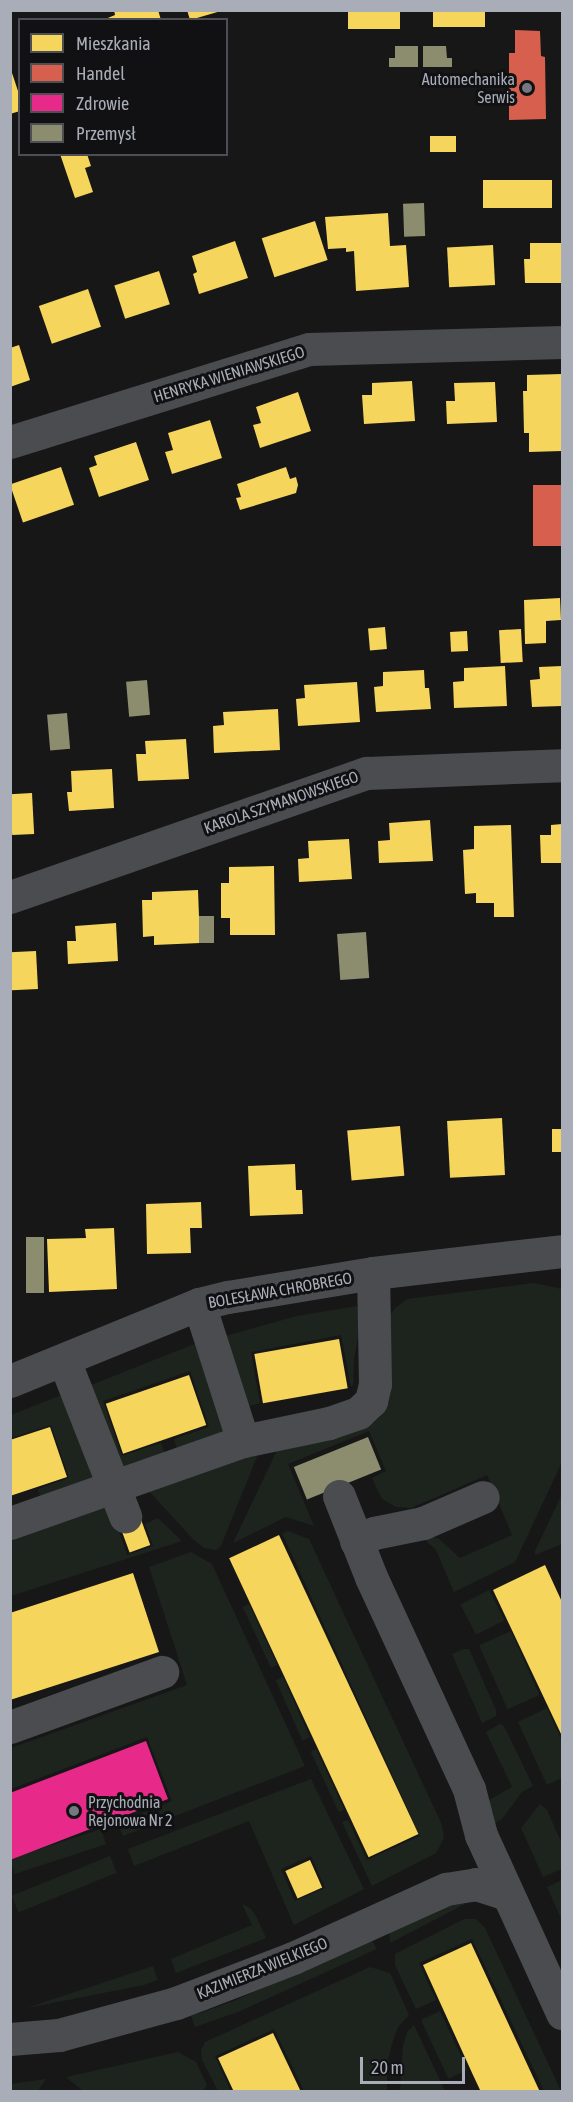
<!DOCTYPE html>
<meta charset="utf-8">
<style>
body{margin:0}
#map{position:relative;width:573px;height:2102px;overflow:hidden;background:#171717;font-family:"Asap Condensed",sans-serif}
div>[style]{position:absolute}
.green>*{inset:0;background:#1d241e;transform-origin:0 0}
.homes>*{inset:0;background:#f6d55c;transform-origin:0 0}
.shops>*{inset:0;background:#d6604d;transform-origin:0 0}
.health>*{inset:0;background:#e7298a}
.industry>*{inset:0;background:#8c8c6e;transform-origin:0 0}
.minor>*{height:33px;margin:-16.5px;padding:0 16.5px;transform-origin:16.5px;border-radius:16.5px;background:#4b4c50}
.dots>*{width:16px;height:16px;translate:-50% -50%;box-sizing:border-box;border:3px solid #111113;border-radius:50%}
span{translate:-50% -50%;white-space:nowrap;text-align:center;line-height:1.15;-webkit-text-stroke:6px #111113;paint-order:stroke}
.poi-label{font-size:16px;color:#a8adb8}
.right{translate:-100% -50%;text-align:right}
.left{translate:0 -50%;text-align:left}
.street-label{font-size:16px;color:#a8adb8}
.frame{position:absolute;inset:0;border:12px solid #a8adb8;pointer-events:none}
.legend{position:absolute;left:18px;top:18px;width:210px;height:138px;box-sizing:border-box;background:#111113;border:2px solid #4d4f55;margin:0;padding:8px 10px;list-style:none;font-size:18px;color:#a8adb8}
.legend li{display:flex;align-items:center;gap:12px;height:30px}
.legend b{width:30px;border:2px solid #4d4f55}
.scale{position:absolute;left:360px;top:2057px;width:105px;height:27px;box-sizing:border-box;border:3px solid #a8adb8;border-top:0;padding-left:8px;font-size:18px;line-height:21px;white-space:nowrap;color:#a8adb8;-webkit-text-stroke:4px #111113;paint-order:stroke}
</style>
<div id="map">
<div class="green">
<div style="clip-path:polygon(534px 1283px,562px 1289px,562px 1462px,515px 1562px,454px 1592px,436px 1550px,422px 1537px,438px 1538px,460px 1558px,512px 1535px,487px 1475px,411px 1508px,396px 1507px,382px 1499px,372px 1478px,386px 1471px,369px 1431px,288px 1464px,314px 1526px,286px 1517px,233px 1543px,280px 1444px,341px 1433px,386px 1320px,395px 1308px,407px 1299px)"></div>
<div style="clip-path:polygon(357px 1306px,360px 1325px,354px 1359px,353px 1385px,351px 1387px,341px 1335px,251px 1352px,260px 1403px,246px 1407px,222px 1337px,297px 1316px)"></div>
<div style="clip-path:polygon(202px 1341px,231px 1429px,178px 1452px,174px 1439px,209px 1427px,190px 1371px,103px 1401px,122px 1456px,161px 1443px,166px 1457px,120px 1473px,86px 1387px)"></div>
<div style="clip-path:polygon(59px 1396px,65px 1398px,95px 1478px,41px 1499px,38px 1489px,69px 1478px,51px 1425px,11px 1438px,11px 1415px)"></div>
<div style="clip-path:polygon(260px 1449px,221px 1546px,216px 1550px,204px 1548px,193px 1539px,147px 1489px)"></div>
<div style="clip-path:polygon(562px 1494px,562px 1544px,535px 1555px,535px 1551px)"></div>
<div style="clip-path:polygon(109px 1502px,127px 1555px,153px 1546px,145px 1524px,158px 1518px,182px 1541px,11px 1596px,10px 1535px)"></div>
<div style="clip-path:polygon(288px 1531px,309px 1539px,442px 1825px,444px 1838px,436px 1853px,372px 1886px,342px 1822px,348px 1820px,367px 1860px,420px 1836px,282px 1533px)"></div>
<div style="clip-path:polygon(191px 1552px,212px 1564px,305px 1766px,123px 1836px,117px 1823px,172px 1801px,147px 1737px,11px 1789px,11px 1748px,187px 1685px,149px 1567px)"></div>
<div style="left:489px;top:1590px;width:34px;height:32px;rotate:63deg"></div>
<div style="left:249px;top:1604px;width:67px;height:7px;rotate:65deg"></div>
<div style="left:511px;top:1631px;width:70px;height:35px;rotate:66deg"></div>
<div style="clip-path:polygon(464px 1649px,469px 1649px,496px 1710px,496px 1716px,482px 1723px,452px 1654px)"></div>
<div style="left:283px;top:1677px;width:66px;height:8px;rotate:66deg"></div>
<div style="clip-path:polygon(547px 1708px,562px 1741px,562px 1778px,547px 1785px,518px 1722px)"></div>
<div style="clip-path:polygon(500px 1724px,504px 1726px,533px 1786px,522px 1792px,502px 1819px,490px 1826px,486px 1807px,489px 1800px,512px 1787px,486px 1732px)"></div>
<div style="left:316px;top:1749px;width:67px;height:6px;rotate:65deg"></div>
<div style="clip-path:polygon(evenodd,311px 1779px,364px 1889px,294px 1925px,249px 1821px,134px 1866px,128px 1849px,311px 1779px,311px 1856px,325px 1888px,295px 1901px,281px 1869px,311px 1856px)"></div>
<div style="clip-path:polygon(540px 1804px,547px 1810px,562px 1844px,562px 1869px,543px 1877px,521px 1828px)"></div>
<div style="left:101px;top:1829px;width:16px;height:96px;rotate:72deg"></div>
<div style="left:110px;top:1856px;width:18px;height:106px;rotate:68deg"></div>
<div style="clip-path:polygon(562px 1880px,562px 1921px,547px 1887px)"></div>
<div style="clip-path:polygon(457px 1901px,465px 1904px,390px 1943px,389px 1930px)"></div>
<div style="clip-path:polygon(242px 1904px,250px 1908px,256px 1916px,266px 1938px,176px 1973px,171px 1959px,252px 1925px)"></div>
<div style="clip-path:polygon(464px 1919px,476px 1919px,485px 1928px,561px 2091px,544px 2091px,472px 1939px,419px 1963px,436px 2000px,416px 2009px,395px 1965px,395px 1954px)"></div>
<div style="clip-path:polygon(371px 1939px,377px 1949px,238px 2012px,195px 2027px,191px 2016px,234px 2001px)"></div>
<div style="clip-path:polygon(153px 1966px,158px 1980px,144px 1985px,27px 2008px)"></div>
<div style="clip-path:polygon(370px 1967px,390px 1973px,409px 2015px,398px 2027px,392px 2044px,387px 2064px,387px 2091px,304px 2091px,274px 2029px,215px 2056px,231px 2091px,218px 2091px,202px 2060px,201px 2050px,205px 2042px)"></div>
<div style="left:440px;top:2011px;width:65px;height:21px;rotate:65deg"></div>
<div style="clip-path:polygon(414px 2025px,445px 2091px,400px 2091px,403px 2046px,407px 2032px)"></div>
<div style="clip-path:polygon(178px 2052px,196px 2062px,207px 2085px,203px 2091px,83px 2091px,66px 2077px)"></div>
<div style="clip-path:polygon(46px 2079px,38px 2091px,11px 2091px,11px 2084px)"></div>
</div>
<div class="homes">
<div style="clip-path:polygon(114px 10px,158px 10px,161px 20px,103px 20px,115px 15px)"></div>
<div style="clip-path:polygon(187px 10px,220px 10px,221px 11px,190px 20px)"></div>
<div style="left:348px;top:10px;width:52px;height:19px"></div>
<div style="left:433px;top:10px;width:52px;height:17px"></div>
<div style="clip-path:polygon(11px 70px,20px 97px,20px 111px,10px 114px)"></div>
<div style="left:430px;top:136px;width:26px;height:16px"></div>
<div style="clip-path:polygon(60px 154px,87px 154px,91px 166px,85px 168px,93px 192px,75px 198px)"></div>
<div style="left:483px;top:180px;width:69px;height:28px"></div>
<div style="clip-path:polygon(388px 213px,390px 246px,406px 245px,409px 287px,356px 291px,354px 251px,346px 252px,346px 248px,328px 249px,325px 217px)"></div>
<div style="left:315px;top:221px;width:41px;height:56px;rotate:72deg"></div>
<div style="clip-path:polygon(235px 241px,248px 278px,199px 294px,193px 274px,197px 272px,192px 256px)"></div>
<div style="clip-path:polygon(530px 243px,562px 243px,562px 283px,525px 283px,524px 259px,530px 259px)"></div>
<div style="left:493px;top:245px;width:40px;height:46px;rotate:87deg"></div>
<div style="left:159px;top:271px;width:35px;height:47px;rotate:72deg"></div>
<div style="left:88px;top:289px;width:40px;height:52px;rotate:71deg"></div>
<div style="clip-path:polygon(19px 345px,30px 380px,10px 387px,10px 348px)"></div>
<div style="clip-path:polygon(562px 374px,562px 451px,529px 452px,529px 433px,524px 433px,523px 391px,527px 391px,527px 375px)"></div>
<div style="clip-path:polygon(412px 381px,415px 421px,364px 424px,362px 395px,372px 395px,372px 383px)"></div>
<div style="clip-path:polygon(495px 382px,497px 422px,447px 424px,446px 401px,455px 401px,454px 383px)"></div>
<div style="clip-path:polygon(298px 392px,311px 431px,260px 448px,253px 425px,261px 423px,256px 407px)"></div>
<div style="clip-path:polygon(210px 420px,222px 458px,172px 474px,165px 452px,173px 450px,168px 433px)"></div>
<div style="clip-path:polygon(136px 442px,149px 480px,99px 497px,89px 468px,97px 465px,94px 456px)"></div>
<div style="left:61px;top:467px;width:40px;height:54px;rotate:71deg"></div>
<div style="clip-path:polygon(286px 467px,290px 479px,296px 477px,298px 485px,296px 493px,240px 510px,236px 498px,241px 497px,237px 484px)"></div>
<div style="clip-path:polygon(560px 598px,561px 620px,546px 621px,546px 643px,525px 644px,524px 600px)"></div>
<div style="left:385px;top:627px;width:22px;height:17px;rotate:85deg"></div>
<div style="left:521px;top:629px;width:33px;height:22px;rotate:87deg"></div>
<div style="left:467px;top:631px;width:20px;height:17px;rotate:87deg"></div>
<div style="clip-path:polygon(505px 666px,507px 706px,454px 708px,453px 682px,464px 681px,464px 668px)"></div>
<div style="clip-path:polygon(562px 666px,562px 706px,532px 707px,530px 680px,540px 679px,539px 667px)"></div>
<div style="clip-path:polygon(424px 670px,425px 688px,429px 688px,431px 709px,376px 712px,374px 687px,383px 686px,383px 672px)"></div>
<div style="clip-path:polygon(357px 682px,360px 722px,298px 726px,296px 699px,305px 698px,304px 685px)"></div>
<div style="clip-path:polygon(278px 709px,280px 750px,214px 753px,213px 726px,224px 725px,223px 712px)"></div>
<div style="clip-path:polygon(186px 739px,189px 779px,138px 781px,136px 754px,146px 754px,145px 741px)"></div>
<div style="clip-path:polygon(112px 769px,114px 808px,69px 811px,67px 792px,72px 792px,71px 771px)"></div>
<div style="left:32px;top:793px;width:41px;height:22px;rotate:87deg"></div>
<div style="clip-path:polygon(430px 820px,433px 861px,379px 863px,378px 841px,390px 840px,389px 823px)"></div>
<div style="clip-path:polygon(562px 824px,562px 863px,541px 863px,540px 835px,551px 835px,551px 825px)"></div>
<div style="clip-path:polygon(511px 825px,514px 917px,494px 917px,494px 903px,476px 903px,476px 893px,465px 894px,463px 850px,474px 849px,474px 826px)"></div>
<div style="clip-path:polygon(349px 839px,352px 879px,299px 882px,298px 859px,309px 858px,308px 841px)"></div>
<div style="clip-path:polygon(274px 866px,275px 935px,230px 935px,230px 918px,221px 918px,221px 883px,229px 883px,229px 867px)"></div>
<div style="clip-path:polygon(198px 890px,200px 943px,154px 945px,154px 936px,143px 937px,142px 900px,152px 900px,152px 892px)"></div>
<div style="clip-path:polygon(116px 923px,118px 961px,68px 964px,67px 941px,76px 941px,75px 926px)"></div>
<div style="left:36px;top:951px;width:38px;height:26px;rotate:87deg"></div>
<div style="left:502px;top:1118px;width:57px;height:55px;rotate:87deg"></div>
<div style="left:400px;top:1126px;width:50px;height:53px;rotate:85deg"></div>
<div style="left:552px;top:1129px;width:10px;height:23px"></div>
<div style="clip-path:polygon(295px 1164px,296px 1190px,302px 1190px,303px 1214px,250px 1216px,248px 1166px)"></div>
<div style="clip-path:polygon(201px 1202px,202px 1228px,190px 1228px,191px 1253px,147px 1254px,146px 1204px)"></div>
<div style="clip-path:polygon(114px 1228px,117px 1289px,49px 1292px,47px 1239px,86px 1238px,85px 1229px)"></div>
<div style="left:339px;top:1339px;width:50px;height:86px;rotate:80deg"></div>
<div style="left:189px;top:1375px;width:53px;height:88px;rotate:71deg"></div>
<div style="clip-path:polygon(50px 1427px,67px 1477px,10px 1496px,10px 1440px)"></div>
<div style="left:139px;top:1514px;width:33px;height:22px;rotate:70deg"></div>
<div style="left:279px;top:1535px;width:330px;height:55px;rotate:65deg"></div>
<div style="clip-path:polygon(545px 1565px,562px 1602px,562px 1736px,493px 1590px)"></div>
<div style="clip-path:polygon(133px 1573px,159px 1652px,10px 1700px,10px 1613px)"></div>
<div style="left:310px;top:1860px;width:30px;height:27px;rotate:66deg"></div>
<div style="clip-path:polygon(471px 1943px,540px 2092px,481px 2092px,473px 2075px,423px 1965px)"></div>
<div style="clip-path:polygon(273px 2033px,301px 2092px,234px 2092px,218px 2058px)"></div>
</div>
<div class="shops">
<div style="clip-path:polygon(515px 30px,540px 31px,541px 56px,545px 57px,546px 119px,509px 120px,509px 53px,515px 53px)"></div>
<div style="left:562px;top:485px;width:61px;height:29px;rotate:90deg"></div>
</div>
<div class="health">
<div style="clip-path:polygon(146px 1741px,168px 1799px,10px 1860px,10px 1793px)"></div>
</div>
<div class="industry">
<div style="clip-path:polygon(395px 46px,418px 46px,418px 67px,389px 67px,389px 58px,395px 58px)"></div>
<div style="clip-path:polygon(423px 46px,446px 46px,447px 58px,452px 58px,452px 67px,423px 67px)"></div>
<div style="left:424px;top:203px;width:33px;height:21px;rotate:88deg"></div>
<div style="left:147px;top:680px;width:35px;height:21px;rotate:85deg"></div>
<div style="left:67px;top:713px;width:36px;height:20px;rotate:85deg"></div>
<div style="left:199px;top:916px;width:15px;height:27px"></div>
<div style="left:366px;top:932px;width:46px;height:29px;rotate:86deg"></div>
<div style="left:26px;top:1237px;width:18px;height:56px"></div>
<div style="left:368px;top:1437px;width:35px;height:80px;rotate:68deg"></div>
</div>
<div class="minor">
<div style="left:10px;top:442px;width:313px;rotate:-17.3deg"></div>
<div style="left:309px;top:349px;width:253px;rotate:-1.6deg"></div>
<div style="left:10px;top:897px;width:378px;rotate:-19.2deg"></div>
<div style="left:367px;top:773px;width:195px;rotate:-2.3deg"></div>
<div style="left:199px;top:1304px;width:144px;rotate:72.2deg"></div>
<div style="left:64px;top:1360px;width:168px;rotate:68.6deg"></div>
<div style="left:10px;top:1381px;width:204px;rotate:-22.2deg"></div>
<div style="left:199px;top:1304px;width:30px;rotate:-14deg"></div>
<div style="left:228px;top:1297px;width:147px;rotate:-9.4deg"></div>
<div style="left:373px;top:1273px;width:190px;rotate:-6.6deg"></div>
<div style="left:339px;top:1496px;width:87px;rotate:68.4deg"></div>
<div style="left:371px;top:1577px;width:234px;rotate:65.2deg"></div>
<div style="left:469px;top:1789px;width:48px;rotate:75.4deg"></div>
<div style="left:481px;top:1835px;width:196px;rotate:65.5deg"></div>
<div style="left:10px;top:1523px;width:247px;rotate:-19.4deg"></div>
<div style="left:243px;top:1441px;width:88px;rotate:-11.8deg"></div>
<div style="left:329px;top:1423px;width:31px;rotate:-19deg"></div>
<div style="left:358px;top:1413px;width:18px;rotate:-43deg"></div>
<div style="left:371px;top:1401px;width:17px;rotate:-77deg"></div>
<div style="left:375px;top:1384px;width:111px;rotate:-91deg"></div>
<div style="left:356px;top:1541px;width:20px;rotate:-24deg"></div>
<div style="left:374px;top:1533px;width:50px;rotate:-11.5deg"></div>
<div style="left:423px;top:1523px;width:65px;rotate:-23.4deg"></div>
<div style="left:10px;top:1727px;width:162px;rotate:-19.9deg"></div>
<div style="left:10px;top:2039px;width:49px;rotate:-4.7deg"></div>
<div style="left:59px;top:2035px;width:121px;rotate:-15.3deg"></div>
<div style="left:176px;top:2003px;width:125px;rotate:-21deg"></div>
<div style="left:293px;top:1958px;width:168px;rotate:-24.3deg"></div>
<div style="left:446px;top:1889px;width:30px;rotate:-9deg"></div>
<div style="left:476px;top:1884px;width:32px;rotate:18deg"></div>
</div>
<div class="dots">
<div style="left:527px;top:88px;background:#757880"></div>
<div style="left:74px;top:1811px;background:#757880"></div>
</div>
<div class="poi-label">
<span class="right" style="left:515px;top:88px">Automechanika<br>Serwis</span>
<span class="left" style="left:88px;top:1811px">Przychodnia<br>Rejonowa Nr 2</span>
</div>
<div class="street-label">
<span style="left:229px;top:374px;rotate:-17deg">HENRYKA WIENIAWSKIEGO</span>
<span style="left:281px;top:802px;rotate:-19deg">KAROLA SZYMANOWSKIEGO</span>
<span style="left:280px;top:1290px;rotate:-10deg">BOLESŁAWA CHROBREGO</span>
<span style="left:262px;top:1968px;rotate:-22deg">KAZIMIERZA WIELKIEGO</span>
</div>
<div class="frame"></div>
<ul class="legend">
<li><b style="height:16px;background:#f6d55c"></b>Mieszkania</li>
<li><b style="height:16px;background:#d6604d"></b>Handel</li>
<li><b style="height:16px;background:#e7298a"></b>Zdrowie</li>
<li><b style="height:16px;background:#8c8c6e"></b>Przemysł</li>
</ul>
<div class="scale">20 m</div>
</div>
